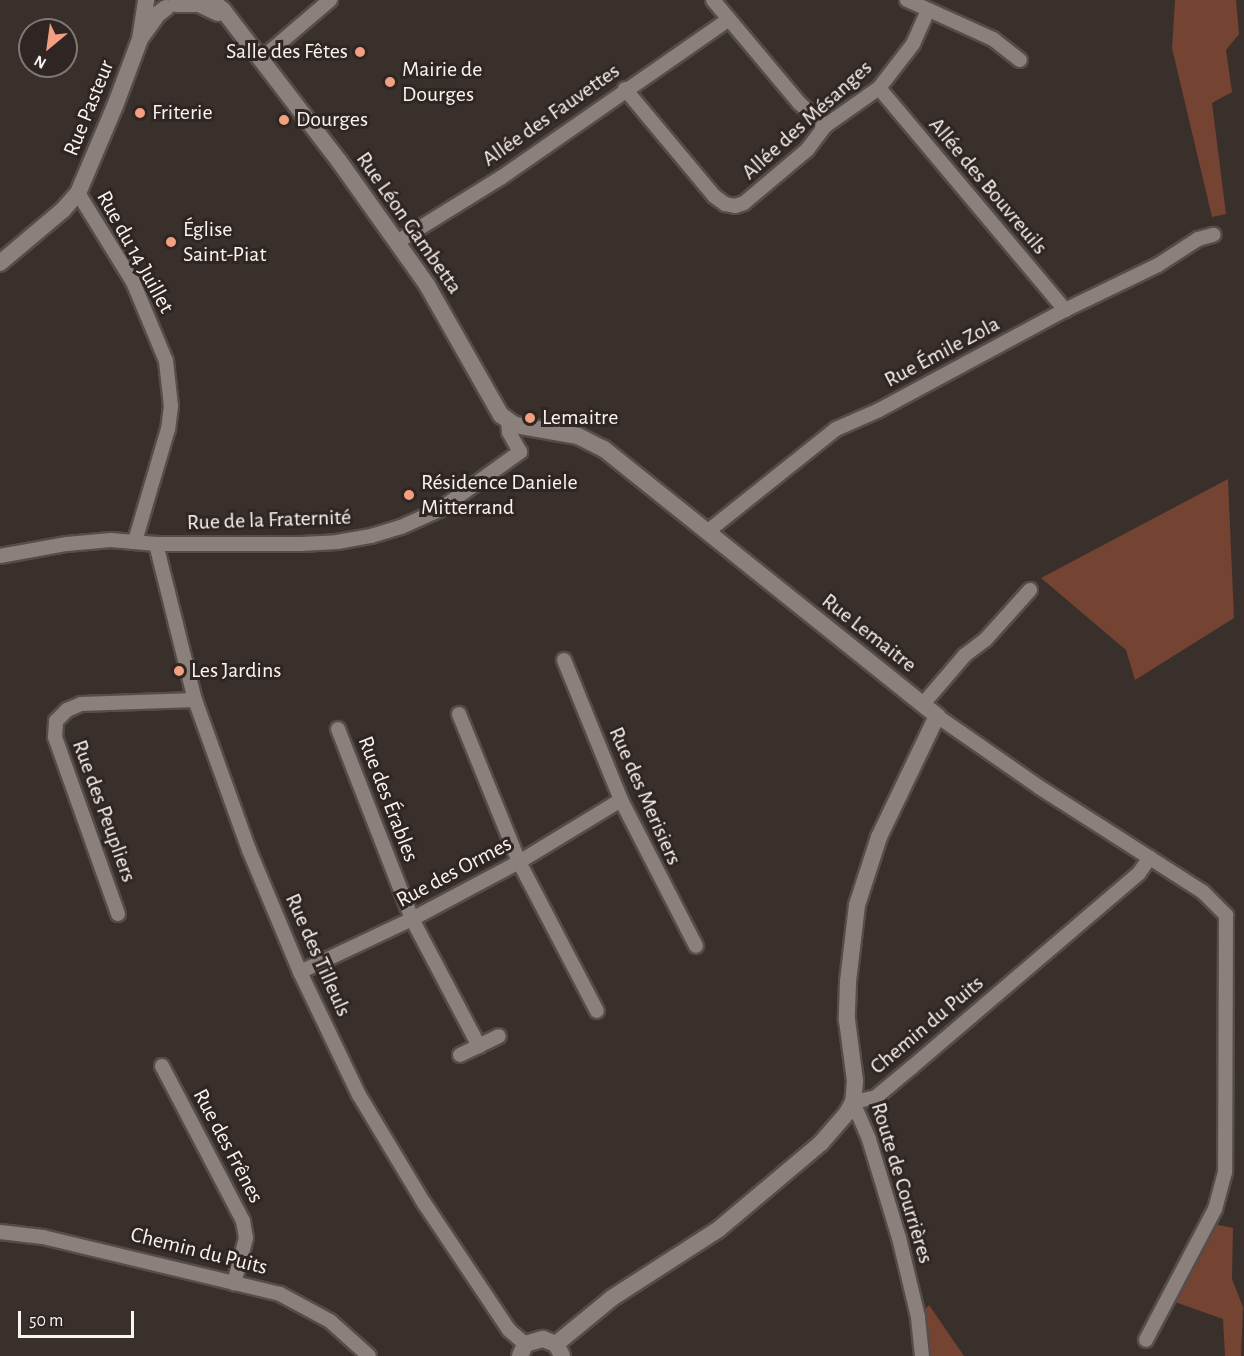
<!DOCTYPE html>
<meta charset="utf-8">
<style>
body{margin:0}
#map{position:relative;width:1244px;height:1356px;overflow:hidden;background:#39302c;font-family:"Alegreya Sans",sans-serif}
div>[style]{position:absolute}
.green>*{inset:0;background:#744331}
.roads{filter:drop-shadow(2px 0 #544d4a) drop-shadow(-2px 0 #544d4a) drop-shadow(0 2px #544d4a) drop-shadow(0 -2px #544d4a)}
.minor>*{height:14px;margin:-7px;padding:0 7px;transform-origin:7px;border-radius:7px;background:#8b807c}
.tertiary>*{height:16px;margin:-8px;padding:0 8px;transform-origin:8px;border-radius:8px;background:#8b807c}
.dots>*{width:16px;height:16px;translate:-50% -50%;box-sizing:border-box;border:3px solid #2f2623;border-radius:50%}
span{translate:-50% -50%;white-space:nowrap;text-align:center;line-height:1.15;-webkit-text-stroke:6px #2f2623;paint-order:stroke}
.poi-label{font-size:22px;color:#f9f3f1}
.right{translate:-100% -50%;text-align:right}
.left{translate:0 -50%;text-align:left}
.street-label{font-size:22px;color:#f9f3f1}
.north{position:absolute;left:18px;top:18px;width:60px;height:60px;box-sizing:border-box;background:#2f2623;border:2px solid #807875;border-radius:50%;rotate:209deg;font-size:16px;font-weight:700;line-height:24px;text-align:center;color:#f9f3f1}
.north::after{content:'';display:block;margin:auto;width:21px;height:27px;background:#f3a082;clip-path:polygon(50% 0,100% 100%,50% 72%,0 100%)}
.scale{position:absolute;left:18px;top:1311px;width:116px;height:27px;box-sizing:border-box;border:3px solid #f9f3f1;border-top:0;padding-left:8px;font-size:18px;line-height:21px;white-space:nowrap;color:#f9f3f1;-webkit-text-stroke:4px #2f2623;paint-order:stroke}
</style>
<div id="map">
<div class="green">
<div style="clip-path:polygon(1175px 0,1236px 0,1239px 34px,1226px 50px,1232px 92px,1212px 103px,1226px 214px,1212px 217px,1172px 48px)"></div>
<div style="clip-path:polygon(1228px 479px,1234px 618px,1135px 680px,1126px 650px,1041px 578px)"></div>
<div style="clip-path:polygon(1214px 1224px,1233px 1228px,1232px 1279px,1243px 1307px,1241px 1356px,1225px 1356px,1223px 1319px,1175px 1302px)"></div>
<div style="clip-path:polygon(929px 1305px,964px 1356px,929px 1356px,923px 1312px)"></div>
</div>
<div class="roads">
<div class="minor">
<div style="left:713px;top:0;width:134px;rotate:50.1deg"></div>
<div style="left:799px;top:103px;width:35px;rotate:41deg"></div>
<div style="left:907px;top:0;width:94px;rotate:24.4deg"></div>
<div style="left:993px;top:39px;width:34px;rotate:38deg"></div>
<div style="left:261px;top:59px;width:91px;rotate:-40.5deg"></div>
<div style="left:879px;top:88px;width:290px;rotate:50deg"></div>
<div style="left:625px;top:89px;width:139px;rotate:50.2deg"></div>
<div style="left:714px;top:196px;width:14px;rotate:36deg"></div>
<div style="left:725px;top:204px;width:10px;rotate:11deg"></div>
<div style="left:735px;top:206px;width:9px;rotate:-18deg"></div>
<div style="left:744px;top:203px;width:82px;rotate:-40.1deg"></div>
<div style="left:807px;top:150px;width:30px;rotate:-53deg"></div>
<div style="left:825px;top:126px;width:66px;rotate:-35.1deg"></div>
<div style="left:879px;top:88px;width:56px;rotate:-52.3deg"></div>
<div style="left:913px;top:44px;width:36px;rotate:-66deg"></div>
<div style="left:78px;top:193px;width:105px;rotate:58.3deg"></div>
<div style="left:133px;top:282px;width:86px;rotate:67.3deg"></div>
<div style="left:166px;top:361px;width:45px;rotate:83.7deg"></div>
<div style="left:171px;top:406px;width:23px;rotate:97deg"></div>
<div style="left:168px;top:429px;width:117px;rotate:106.4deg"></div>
<div style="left:397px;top:242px;width:123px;rotate:-31.8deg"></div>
<div style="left:502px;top:177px;width:275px;rotate:-34.8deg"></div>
<div style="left:707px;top:532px;width:165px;rotate:-38.6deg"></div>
<div style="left:836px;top:429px;width:47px;rotate:-23.8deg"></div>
<div style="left:879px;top:410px;width:211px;rotate:-28.3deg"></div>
<div style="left:1065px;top:310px;width:103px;rotate:-25.8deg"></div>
<div style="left:1158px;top:265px;width:48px;rotate:-33deg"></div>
<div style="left:1198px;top:239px;width:16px;rotate:-15deg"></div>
<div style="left:156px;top:544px;width:161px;rotate:76deg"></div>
<div style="left:195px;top:700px;width:159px;rotate:70.2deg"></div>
<div style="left:249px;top:850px;width:132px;rotate:67.3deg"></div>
<div style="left:300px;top:972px;width:136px;rotate:64.4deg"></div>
<div style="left:359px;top:1095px;width:126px;rotate:59deg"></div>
<div style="left:424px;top:1203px;width:153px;rotate:56.2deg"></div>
<div style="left:509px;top:1330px;width:21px;rotate:41deg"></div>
<div style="left:0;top:556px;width:68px;rotate:-10.2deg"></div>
<div style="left:67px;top:544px;width:44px;rotate:-5.2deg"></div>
<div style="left:111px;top:540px;width:45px;rotate:5.1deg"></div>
<div style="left:156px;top:544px;width:145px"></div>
<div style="left:301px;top:544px;width:36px;rotate:-3deg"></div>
<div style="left:337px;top:542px;width:35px;rotate:-10deg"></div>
<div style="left:371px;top:536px;width:31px;rotate:-17deg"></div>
<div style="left:401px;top:527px;width:42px;rotate:-24.1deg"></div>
<div style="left:439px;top:510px;width:100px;rotate:-35.6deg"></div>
<div style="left:520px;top:452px;width:23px;rotate:-119deg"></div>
<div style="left:509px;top:432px;width:11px;rotate:-95deg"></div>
<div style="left:564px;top:660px;width:151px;rotate:67.8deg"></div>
<div style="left:621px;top:800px;width:164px;rotate:62.8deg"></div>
<div style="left:923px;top:704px;width:65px;rotate:-49.4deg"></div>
<div style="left:965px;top:655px;width:26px;rotate:-37deg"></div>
<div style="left:986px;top:639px;width:66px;rotate:-48.1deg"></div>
<div style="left:459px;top:714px;width:160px;rotate:67.9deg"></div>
<div style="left:519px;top:862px;width:168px;rotate:62.4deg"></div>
<div style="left:937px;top:716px;width:124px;rotate:34.8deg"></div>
<div style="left:1039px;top:787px;width:195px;rotate:32.6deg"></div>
<div style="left:1203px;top:892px;width:33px;rotate:45deg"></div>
<div style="left:1226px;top:915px;width:257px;rotate:90.2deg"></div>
<div style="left:1225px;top:1172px;width:38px;rotate:105deg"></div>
<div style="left:1215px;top:1209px;width:148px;rotate:117.8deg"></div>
<div style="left:338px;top:729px;width:204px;rotate:68.7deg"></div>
<div style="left:412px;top:919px;width:144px;rotate:62.2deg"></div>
<div style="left:118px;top:914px;width:188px;rotate:-109.6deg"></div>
<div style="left:55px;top:737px;width:16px;rotate:-86deg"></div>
<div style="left:56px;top:721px;width:16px;rotate:-45deg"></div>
<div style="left:67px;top:710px;width:15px;rotate:-23deg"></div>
<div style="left:81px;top:704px;width:114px;rotate:-2deg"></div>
<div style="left:300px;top:972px;width:124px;rotate:-25.3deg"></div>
<div style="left:412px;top:919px;width:121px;rotate:-28deg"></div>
<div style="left:519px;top:862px;width:119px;rotate:-31.3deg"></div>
<div style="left:460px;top:1055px;width:43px;rotate:-26deg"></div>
<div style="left:162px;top:1066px;width:175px;rotate:62.4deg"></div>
<div style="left:243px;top:1221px;width:17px;rotate:80deg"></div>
<div style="left:246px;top:1238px;width:47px;rotate:104.9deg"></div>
<div style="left:0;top:1232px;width:43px;rotate:6.6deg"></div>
<div style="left:43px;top:1237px;width:244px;rotate:13.5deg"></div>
<div style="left:280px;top:1294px;width:57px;rotate:28.4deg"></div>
<div style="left:330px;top:1321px;width:52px;rotate:41.9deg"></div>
<div style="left:922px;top:1356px;width:39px;rotate:-96deg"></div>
<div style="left:918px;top:1317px;width:81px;rotate:-103.5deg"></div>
<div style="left:899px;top:1238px;width:103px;rotate:-106.9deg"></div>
<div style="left:869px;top:1139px;width:40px;rotate:-113.4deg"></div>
<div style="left:853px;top:1102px;width:24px;rotate:-12deg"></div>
<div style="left:876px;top:1097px;width:47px;rotate:-39.8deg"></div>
<div style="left:912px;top:1067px;width:299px;rotate:-40.5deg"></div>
<div style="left:1139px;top:873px;width:19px;rotate:-55deg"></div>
</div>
<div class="tertiary">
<div style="left:211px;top:0;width:16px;rotate:40deg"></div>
<div style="left:223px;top:10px;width:190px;rotate:52.5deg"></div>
<div style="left:339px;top:161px;width:152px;rotate:54.6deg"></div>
<div style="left:427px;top:285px;width:150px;rotate:60.4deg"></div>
<div style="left:501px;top:415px;width:17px;rotate:36deg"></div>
<div style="left:515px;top:425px;width:64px;rotate:9.9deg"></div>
<div style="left:578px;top:436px;width:29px;rotate:27deg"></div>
<div style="left:604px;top:449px;width:427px;rotate:38.7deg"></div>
<div style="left:937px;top:716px;width:134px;rotate:115.6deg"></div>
<div style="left:879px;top:837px;width:71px;rotate:107.9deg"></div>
<div style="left:857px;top:905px;width:78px;rotate:96.7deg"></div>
<div style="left:848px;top:982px;width:38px;rotate:92deg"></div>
<div style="left:847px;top:1020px;width:62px;rotate:82.5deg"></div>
<div style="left:855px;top:1081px;width:21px;rotate:95deg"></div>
<div style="left:853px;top:1102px;width:13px;rotate:119deg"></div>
<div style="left:847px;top:1113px;width:40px;rotate:131deg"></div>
<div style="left:821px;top:1143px;width:133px;rotate:139.9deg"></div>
<div style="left:719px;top:1229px;width:127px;rotate:147.2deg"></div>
<div style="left:612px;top:1298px;width:72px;rotate:140.6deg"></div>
<div style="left:176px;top:4px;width:23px"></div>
<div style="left:199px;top:4px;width:21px;rotate:25deg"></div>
<div style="left:142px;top:36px;width:27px;rotate:-54deg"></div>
<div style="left:158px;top:14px;width:10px;rotate:-37deg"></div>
<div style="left:0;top:263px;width:82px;rotate:-40.1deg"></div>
<div style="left:63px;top:210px;width:23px;rotate:-49deg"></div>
<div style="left:78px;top:193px;width:95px;rotate:-67deg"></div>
<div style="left:115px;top:106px;width:72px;rotate:-69.5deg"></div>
<div style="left:140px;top:39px;width:39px;rotate:-81deg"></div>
<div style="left:520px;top:1356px;width:13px;rotate:-67deg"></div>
<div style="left:525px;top:1344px;width:19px;rotate:-16deg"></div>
<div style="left:543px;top:1339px;width:14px;rotate:21deg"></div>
<div style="left:556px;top:1344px;width:13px;rotate:63deg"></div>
</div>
</div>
<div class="dots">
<div style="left:360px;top:52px;background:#f3a082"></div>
<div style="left:390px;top:82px;background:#f3a082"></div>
<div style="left:140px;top:113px;background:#f3a082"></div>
<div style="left:284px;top:120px;background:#f3a082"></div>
<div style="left:171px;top:242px;background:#f3a082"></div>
<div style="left:530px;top:418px;background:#f3a082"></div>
<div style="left:409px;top:495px;background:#f3a082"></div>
<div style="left:179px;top:671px;background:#f3a082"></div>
</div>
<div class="poi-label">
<span class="right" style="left:348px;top:52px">Salle des Fêtes</span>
<span class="left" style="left:402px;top:82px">Mairie de<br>Dourges</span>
<span class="left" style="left:152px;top:113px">Friterie</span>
<span class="left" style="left:296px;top:120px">Dourges</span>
<span class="left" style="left:183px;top:242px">Église<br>Saint-Piat</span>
<span class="left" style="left:542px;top:418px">Lemaitre</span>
<span class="left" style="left:421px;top:495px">Résidence Daniele<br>Mitterrand</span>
<span class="left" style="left:191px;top:671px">Les Jardins</span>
</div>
<div class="street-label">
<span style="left:89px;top:108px;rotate:-68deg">Rue Pasteur</span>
<span style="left:551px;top:115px;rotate:-35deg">Allée des Fauvettes</span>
<span style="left:807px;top:120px;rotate:-42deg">Allée des Mésanges</span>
<span style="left:988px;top:186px;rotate:50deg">Allée des Bouvreuils</span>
<span style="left:409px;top:223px;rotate:55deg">Rue Léon Gambetta</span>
<span style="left:135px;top:252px;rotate:61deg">Rue du 14 Juillet</span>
<span style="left:942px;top:352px;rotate:-28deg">Rue Émile Zola</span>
<span style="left:269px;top:520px;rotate:-2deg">Rue de la Fraternité</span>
<span style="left:869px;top:633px;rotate:38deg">Rue Lemaitre</span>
<span style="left:645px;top:796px;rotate:66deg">Rue des Merisiers</span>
<span style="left:388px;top:799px;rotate:69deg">Rue des Érables</span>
<span style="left:104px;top:811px;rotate:70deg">Rue des Peupliers</span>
<span style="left:454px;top:872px;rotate:-28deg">Rue des Ormes</span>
<span style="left:318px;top:955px;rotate:66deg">Rue des Tilleuls</span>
<span style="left:927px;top:1025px;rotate:-40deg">Chemin du Puits</span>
<span style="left:228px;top:1146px;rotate:62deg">Rue des Frênes</span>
<span style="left:902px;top:1183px;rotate:73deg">Route de Courrières</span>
<span style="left:199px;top:1251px;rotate:14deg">Chemin du Puits</span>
</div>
<div class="north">N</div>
<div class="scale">50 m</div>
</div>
